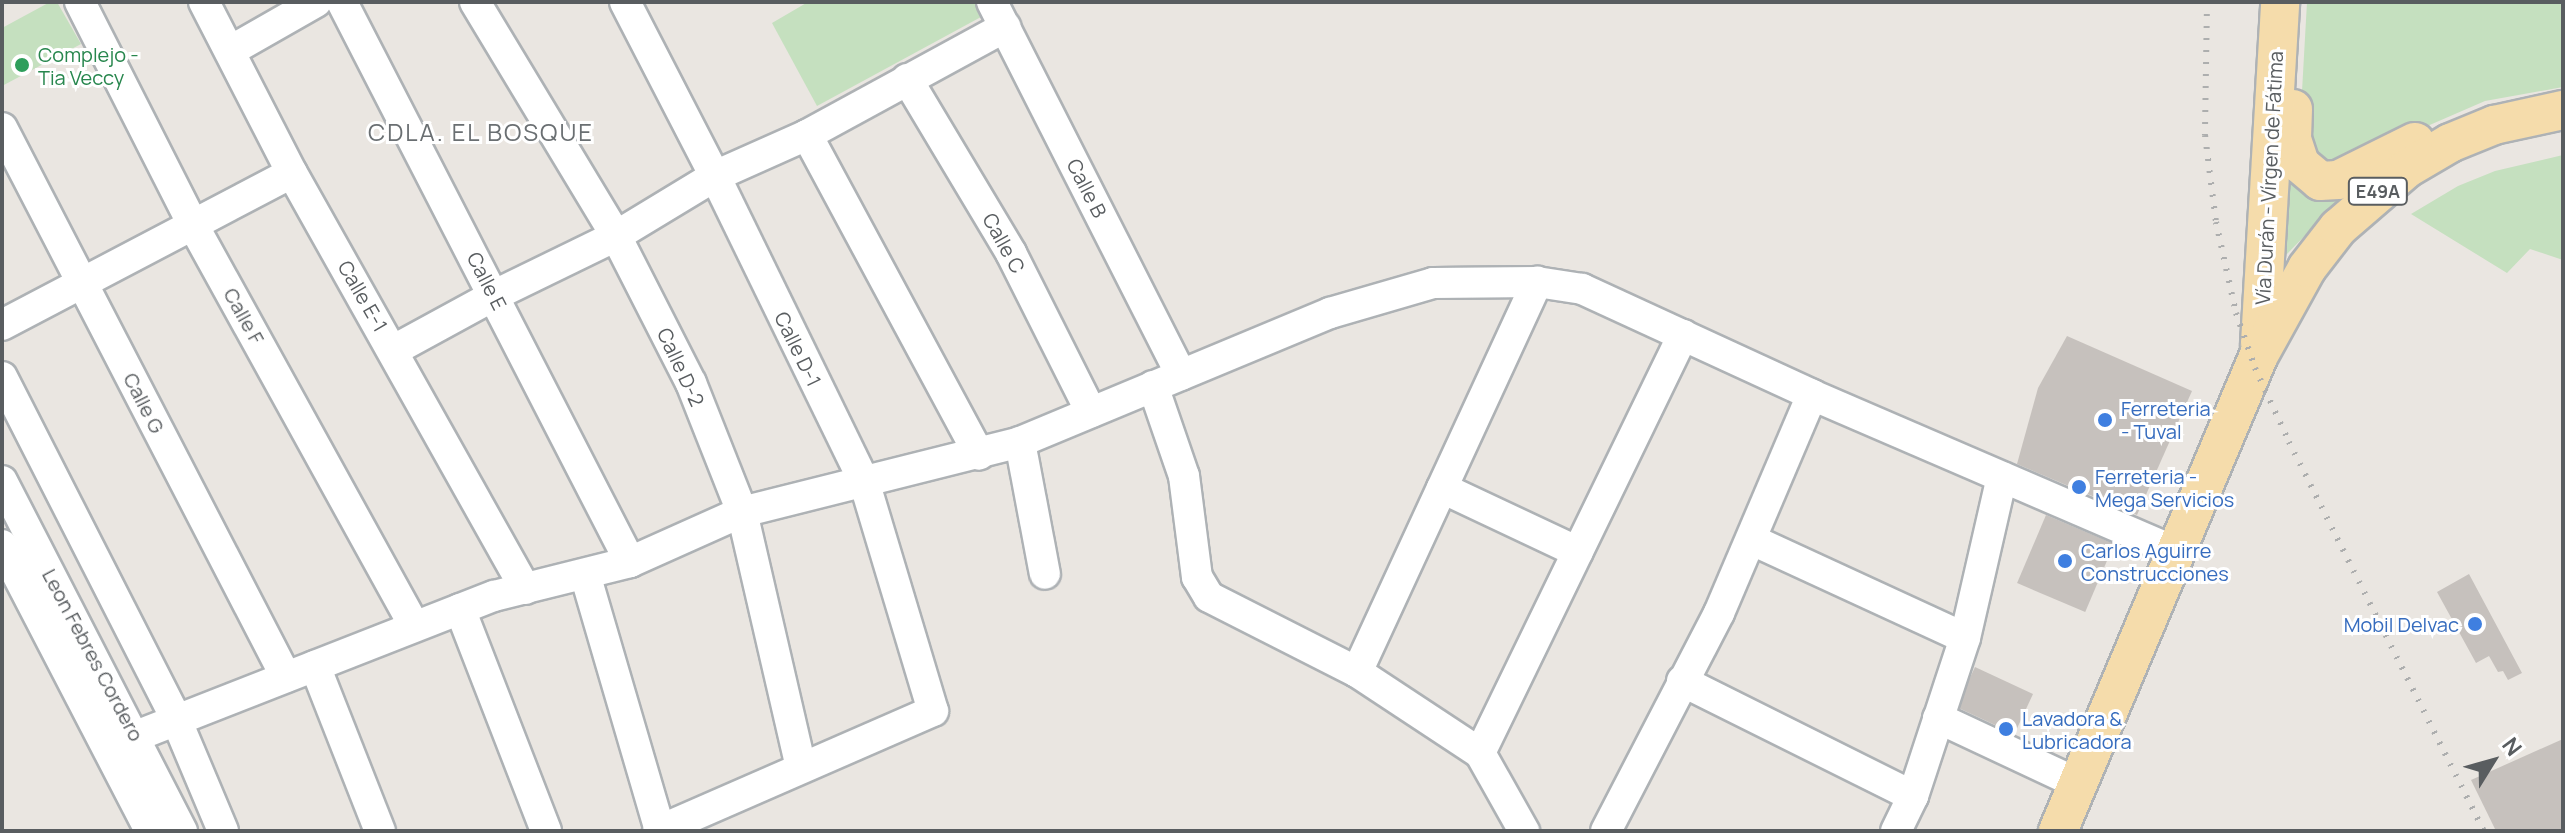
<!DOCTYPE html>
<meta charset="utf-8">
<style>
body{margin:0}
#map{position:relative;width:2565px;height:833px;overflow:hidden;background:#eae6e1;font-family:Manrope,sans-serif}
div>[style]{position:absolute}
.green>*{inset:0;background:#c5e0bf}
.building>*{inset:0;background:#c6c1bd;transform-origin:0 0}
.roads{filter:drop-shadow(2px 0 #aeb2b5) drop-shadow(-2px 0 #aeb2b5) drop-shadow(0 2px #aeb2b5) drop-shadow(0 -2px #aeb2b5)}
.minor>*{height:30px;margin:-15px;padding:0 15px;transform-origin:15px;border-radius:15px;background:#fff}
.major>*{height:38px;margin:-19px;padding:0 19px;transform-origin:19px;border-radius:19px;background:#f5dcab}
.rail>*{height:6px;margin-top:-3px;transform-origin:0;background:repeating-linear-gradient(90deg,#adaeae 0 2px,transparent 0 12px)}
.dots>*{width:22px;height:22px;translate:-50% -50%;box-sizing:border-box;border:4px solid #fff;border-radius:50%}
span{translate:-50% -50%;white-space:nowrap;text-align:center;line-height:1.15;-webkit-text-stroke:6px #fff;paint-order:stroke}
.shield-label span{padding:2px 6px;background:#fff;border:2px solid;border-radius:6px;-webkit-text-stroke-width:0}
.shield-label{font-size:18px;color:#595d60;font-weight:700}
.leisure-label{font-size:20px;color:#27864d}
.left{translate:0 -50%;text-align:left}
.street-label{font-size:20px;color:#595d60}
.shop-label{font-size:20px;color:#366cbe}
.right{translate:-100% -50%;text-align:right}
.quarter-label{font-size:24px;color:#6a6f72;letter-spacing:2px}
.frame{position:absolute;inset:0;border:4px solid #595d60;pointer-events:none}
.north{position:absolute;left:2453px;top:721px;width:80px;height:80px;-webkit-text-stroke:6px #fff;paint-order:stroke;rotate:53deg;font-size:22px;font-weight:700;line-height:32px;text-align:center;color:#595d60}
.north::after{content:'';display:block;margin:auto;width:28px;height:36px;background:#595d60;clip-path:polygon(50% 0,100% 100%,50% 72%,0 100%)}
</style>
<div id="map">
<div class="green">
<div style="clip-path:polygon(50px 2px,57px 2px,81px 44px,2px 86px,2px 28px)"></div>
<div style="clip-path:polygon(808px 2px,988px 2px,992px 11px,817px 106px,772px 23px)"></div>
<div style="clip-path:polygon(2307px 2px,2563px 2px,2563px 87px,2485px 101px,2349px 160px,2327px 162px,2319px 159px,2300px 127px)"></div>
<div style="clip-path:polygon(2282px 154px,2357px 182px,2282px 259px)"></div>
<div style="clip-path:polygon(2563px 155px,2563px 260px,2530px 249px,2507px 273px,2411px 214px,2458px 186px,2495px 171px)"></div>
</div>
<div class="building">
<div style="clip-path:polygon(2067px 336px,2192px 391px,2137px 515px,2017px 464px,2038px 388px)"></div>
<div style="left:2046px;top:515px;width:74px;height:74px;rotate:23deg"></div>
<div style="clip-path:polygon(2469px 574px,2522px 673px,2508px 680px,2503px 671px,2498px 672px,2489px 656px,2476px 663px,2437px 592px)"></div>
<div style="left:1975px;top:667px;width:64px;height:44px;rotate:25deg"></div>
<div style="clip-path:polygon(2563px 739px,2563px 831px,2496px 831px,2471px 780px)"></div>
</div>
<div class="roads">
<div class="minor">
<div style="left:80px;top:2px;width:250px;rotate:63.1deg"></div>
<div style="left:193px;top:225px;width:458px;rotate:61.1deg"></div>
<div style="left:204px;top:2px;width:192px;rotate:62.8deg"></div>
<div style="left:292px;top:173px;width:477px;rotate:60.7deg"></div>
<div style="left:342px;top:2px;width:630px;rotate:62.78deg"></div>
<div style="left:475px;top:2px;width:273px;rotate:58.9deg"></div>
<div style="left:616px;top:236px;width:165px;rotate:63deg"></div>
<div style="left:691px;top:383px;width:139px;rotate:68.4deg"></div>
<div style="left:742px;top:512px;width:262px;rotate:77deg"></div>
<div style="left:625px;top:2px;width:196px;rotate:62.7deg"></div>
<div style="left:715px;top:176px;width:339px;rotate:64deg"></div>
<div style="left:864px;top:481px;width:240px;rotate:73.3deg"></div>
<div style="left:933px;top:711px;width:300px;rotate:156.4deg"></div>
<div style="left:992px;top:2px;width:418px;rotate:63.1deg"></div>
<div style="left:230px;top:51px;width:99px;rotate:-29.7deg"></div>
<div style="left:907px;top:79px;width:203px;rotate:59.1deg"></div>
<div style="left:1011px;top:253px;width:178px;rotate:63.3deg"></div>
<div style="left:2px;top:128px;width:618px;rotate:62.65deg"></div>
<div style="left:807px;top:135px;width:363px;rotate:61.7deg"></div>
<div style="left:2px;top:325px;width:327px;rotate:-27.7deg"></div>
<div style="left:394px;top:350px;width:115px;rotate:-28.6deg"></div>
<div style="left:495px;top:295px;width:135px;rotate:-26deg"></div>
<div style="left:616px;top:236px;width:116px;rotate:-31.2deg"></div>
<div style="left:715px;top:176px;width:101px;rotate:-24deg"></div>
<div style="left:807px;top:135px;width:226px;rotate:-28.6deg"></div>
<div style="left:2px;top:377px;width:384px;rotate:63deg"></div>
<div style="left:176px;top:719px;width:121px;rotate:67.2deg"></div>
<div style="left:1153px;top:386px;width:95px;rotate:71deg"></div>
<div style="left:1184px;top:476px;width:102px;rotate:82.7deg"></div>
<div style="left:1197px;top:577px;width:23px;rotate:59deg"></div>
<div style="left:1209px;top:597px;width:166px;rotate:26.9deg"></div>
<div style="left:1357px;top:672px;width:147px;rotate:33.4deg"></div>
<div style="left:1480px;top:753px;width:90px;rotate:60.6deg"></div>
<div style="left:1020px;top:442px;width:134px;rotate:79.3deg"></div>
<div style="left:2px;top:481px;width:394px;rotate:62.8deg"></div>
<div style="left:1442px;top:488px;width:150px;rotate:25.2deg"></div>
<div style="left:1752px;top:540px;width:234px;rotate:24.7deg"></div>
<div style="left:2px;top:545px;width:322px;rotate:62.6deg"></div>
<div style="left:585px;top:574px;width:267px;rotate:73.7deg"></div>
<div style="left:460px;top:609px;width:238px;rotate:68.8deg"></div>
<div style="left:315px;top:666px;width:177px;rotate:68.5deg"></div>
<div style="left:1357px;top:672px;width:430px;rotate:-65.2deg"></div>
<div style="left:1682px;top:681px;width:258px;rotate:26.5deg"></div>
<div style="left:1938px;top:718px;width:156px;rotate:25.1deg"></div>
<div style="left:136px;top:736px;width:384px;rotate:-21.4deg"></div>
<div style="left:494px;top:596px;width:140px;rotate:-14deg"></div>
<div style="left:630px;top:562px;width:123px;rotate:-24.1deg"></div>
<div style="left:742px;top:512px;width:287px;rotate:-14.1deg"></div>
<div style="left:1020px;top:442px;width:336px;rotate:-22.6deg"></div>
<div style="left:1330px;top:313px;width:107px;rotate:-16.2deg"></div>
<div style="left:1433px;top:283px;width:104px;rotate:-0.6deg"></div>
<div style="left:1537px;top:282px;width:46px;rotate:8.8deg"></div>
<div style="left:1582px;top:289px;width:253px;rotate:24.7deg"></div>
<div style="left:1812px;top:395px;width:397px;rotate:23.3deg"></div>
<div style="left:1480px;top:753px;width:465px;rotate:-64.1deg"></div>
<div style="left:1606px;top:831px;width:246px;rotate:-62.6deg"></div>
<div style="left:1719px;top:613px;width:237px;rotate:-66.9deg"></div>
<div style="left:1896px;top:831px;width:39px;rotate:-64deg"></div>
<div style="left:1913px;top:796px;width:166px;rotate:-71.8deg"></div>
<div style="left:1965px;top:638px;width:165px;rotate:-77.1deg"></div>
</div>
<div class="major">
<div style="left:2293px;top:109px;width:30px;rotate:92deg"></div>
<div style="left:2292px;top:139px;width:26px;rotate:72deg"></div>
<div style="left:2300px;top:164px;width:26px;rotate:40deg"></div>
<div style="left:2320px;top:181px;width:18px;rotate:-3deg"></div>
<div style="left:2338px;top:180px;width:86px;rotate:-26.3deg"></div>
<div style="left:2260px;top:343px;width:342px;rotate:-86.6deg"></div>
<div style="left:2058px;top:831px;width:517px;rotate:-67.11deg"></div>
<div style="left:2259px;top:355px;width:99px;rotate:-61.1deg"></div>
<div style="left:2307px;top:268px;width:51px;rotate:-52.2deg"></div>
<div style="left:2338px;top:228px;width:90px;rotate:-40.9deg"></div>
<div style="left:2406px;top:169px;width:51px;rotate:-30.6deg"></div>
<div style="left:2450px;top:143px;width:48px;rotate:-22.2deg"></div>
<div style="left:2494px;top:125px;width:71px;rotate:-12.3deg"></div>
</div>
</div>
<div class="rail">
<div style="left:2207px;top:2px;width:133px;rotate:90.9deg"></div>
<div style="left:2205px;top:135px;width:88px;rotate:82.8deg"></div>
<div style="left:2216px;top:222px;width:93px;rotate:77.6deg"></div>
<div style="left:2236px;top:313px;width:58px;rotate:70.9deg"></div>
<div style="left:2255px;top:368px;width:81px;rotate:65.3deg"></div>
<div style="left:2289px;top:442px;width:435px;rotate:63.4deg"></div>
</div>
<div class="dots">
<div style="left:22px;top:65px;background:#2e9e5b"></div>
<div style="left:2105px;top:420px;background:#3f7fe0"></div>
<div style="left:2079px;top:487px;background:#3f7fe0"></div>
<div style="left:2065px;top:561px;background:#3f7fe0"></div>
<div style="left:2475px;top:624px;background:#3f7fe0"></div>
<div style="left:2006px;top:729px;background:#3f7fe0"></div>
</div>
<div class="shield-label">
<span style="left:2378px;top:191px">E49A</span>
</div>
<div class="leisure-label">
<span class="left" style="left:38px;top:66px">Complejo -<br>Tia Veccy</span>
</div>
<div class="street-label">
<span style="left:2269px;top:178px;rotate:-87deg">Vía Durán - Vírgen de Fátima</span>
<span style="left:1087px;top:188px;rotate:63deg">Calle B</span>
<span style="left:1004px;top:243px;rotate:61deg">Calle C</span>
<span style="left:487px;top:281px;rotate:63deg">Calle E</span>
<span style="left:363px;top:296px;rotate:60deg">Calle E-1</span>
<span style="left:244px;top:316px;rotate:61deg">Calle F</span>
<span style="left:798px;top:349px;rotate:64deg">Calle D-1</span>
<span style="left:681px;top:367px;rotate:65deg">Calle D-2</span>
<span style="left:144px;top:403px;rotate:63deg">Calle G</span>
<span style="left:93px;top:655px;rotate:62deg">Leon Febres Cordero</span>
</div>
<div class="shop-label">
<span class="left" style="left:2121px;top:420px">Ferreteria<br>- Tuval</span>
<span class="left" style="left:2095px;top:488px">Ferreteria -<br>Mega Servicios</span>
<span class="left" style="left:2081px;top:562px">Carlos Aguirre<br>Construcciones</span>
<span class="right" style="left:2459px;top:624px">Mobil Delvac</span>
<span class="left" style="left:2022px;top:730px">Lavadora &amp;<br>Lubricadora</span>
</div>
<div class="quarter-label">
<span style="left:481px;top:132px">CDLA. EL BOSQUE</span>
</div>
<div class="frame"></div>
<div class="north">N</div>
</div>
